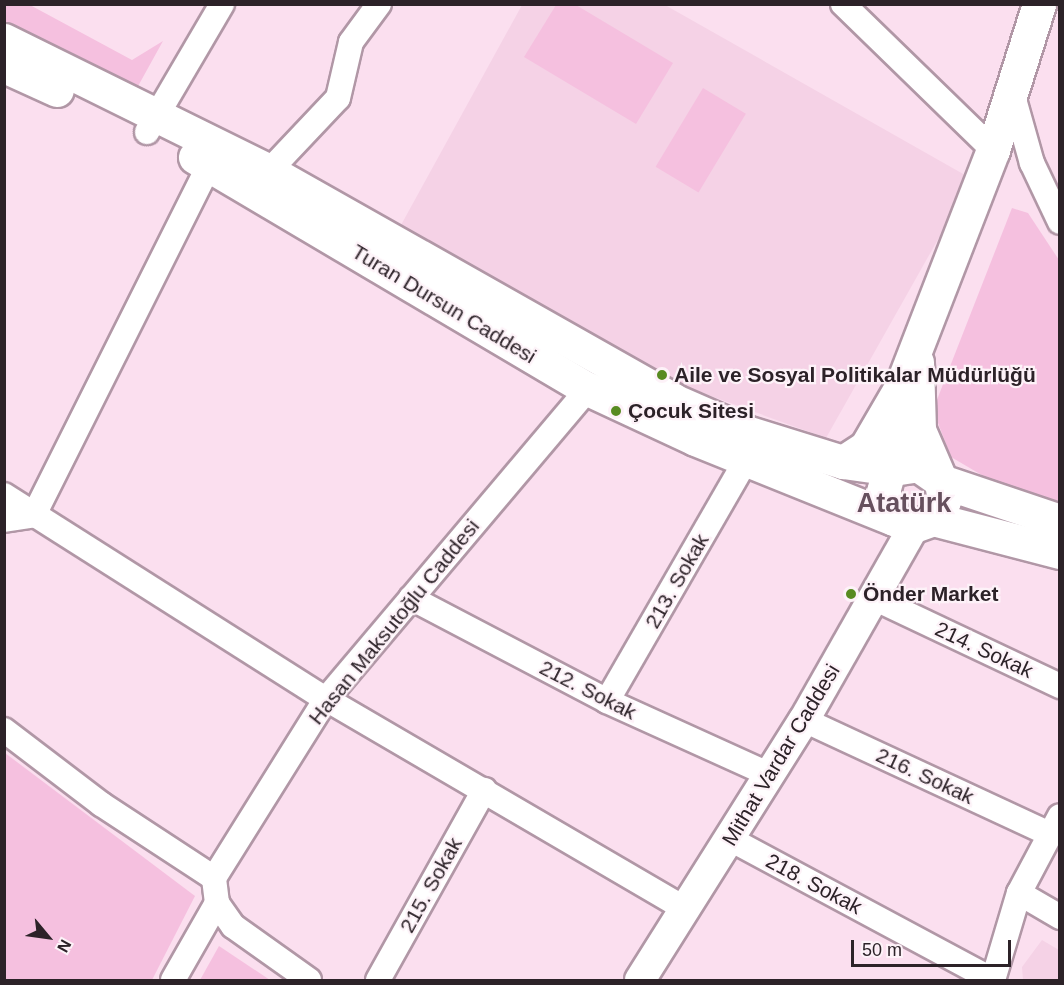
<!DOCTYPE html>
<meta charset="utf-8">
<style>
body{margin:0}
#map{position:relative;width:1064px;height:985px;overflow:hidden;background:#fbdfef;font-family:Arial,sans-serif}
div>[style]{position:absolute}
.built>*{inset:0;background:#f5d2e6}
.green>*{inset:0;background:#f5c0df;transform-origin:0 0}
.roads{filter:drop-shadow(2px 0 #b197a6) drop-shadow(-2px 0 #b197a6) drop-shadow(0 2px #b197a6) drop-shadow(0 -2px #b197a6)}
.minor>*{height:24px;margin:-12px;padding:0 12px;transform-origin:12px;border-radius:12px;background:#fff}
.tertiary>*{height:30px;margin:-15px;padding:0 15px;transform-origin:15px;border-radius:15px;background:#fff}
.secondary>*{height:33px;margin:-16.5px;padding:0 16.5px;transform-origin:16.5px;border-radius:16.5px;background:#fff}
.dots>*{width:16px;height:16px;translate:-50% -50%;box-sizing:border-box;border:3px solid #fdf2f8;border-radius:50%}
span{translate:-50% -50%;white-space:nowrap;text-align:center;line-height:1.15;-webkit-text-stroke:4.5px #fdf2f8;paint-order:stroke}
.street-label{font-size:21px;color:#2c2228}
.poi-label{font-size:21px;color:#2c2228;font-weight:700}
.left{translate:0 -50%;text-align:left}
.district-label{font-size:27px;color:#664f5d;font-weight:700}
.frame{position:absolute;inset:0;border:6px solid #2c2228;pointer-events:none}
.north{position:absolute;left:18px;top:907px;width:60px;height:60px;-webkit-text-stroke:4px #fdf2f8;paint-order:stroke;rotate:119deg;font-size:16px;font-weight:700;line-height:24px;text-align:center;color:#2c2228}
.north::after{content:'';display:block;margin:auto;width:21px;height:27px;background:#2c2228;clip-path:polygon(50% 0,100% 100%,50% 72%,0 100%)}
.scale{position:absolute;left:851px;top:940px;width:160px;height:27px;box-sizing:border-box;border:3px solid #2c2228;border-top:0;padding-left:8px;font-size:18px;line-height:21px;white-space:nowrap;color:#2c2228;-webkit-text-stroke:4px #fdf2f8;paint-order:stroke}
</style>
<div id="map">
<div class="built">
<div style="clip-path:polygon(522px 5px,665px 5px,972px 179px,826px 438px,689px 388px,401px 225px)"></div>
<div style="clip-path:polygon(1042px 940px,1059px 950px,1059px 980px,1023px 980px,1022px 967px)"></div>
</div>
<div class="green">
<div style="clip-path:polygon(4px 5px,30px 5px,132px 60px,163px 41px,137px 88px,5px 23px)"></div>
<div style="clip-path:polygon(576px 5px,673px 63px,636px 124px,524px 57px,556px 5px)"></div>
<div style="left:703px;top:88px;width:50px;height:92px;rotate:31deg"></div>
<div style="clip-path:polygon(1012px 208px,1028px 213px,1059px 260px,1059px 501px,997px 484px,951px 457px,933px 410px)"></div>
<div style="clip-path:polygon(5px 753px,195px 896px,152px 980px,5px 980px)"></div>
<div style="clip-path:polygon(219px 946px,270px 980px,200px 980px)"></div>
</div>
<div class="roads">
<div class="minor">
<div style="left:843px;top:4px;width:209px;rotate:44.2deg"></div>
<div style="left:1012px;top:92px;width:74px;rotate:74.3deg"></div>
<div style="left:1032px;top:163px;width:65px;rotate:64.6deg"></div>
<div style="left:147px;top:132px;width:148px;rotate:-59.6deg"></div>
<div style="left:269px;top:171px;width:100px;rotate:-46.6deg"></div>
<div style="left:338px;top:98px;width:57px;rotate:-76.9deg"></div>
<div style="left:351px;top:42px;width:47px;rotate:-53.6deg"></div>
<div style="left:4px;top:495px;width:381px;rotate:32.4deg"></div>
<div style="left:326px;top:699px;width:415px;rotate:30.3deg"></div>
<div style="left:34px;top:515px;width:391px;rotate:-63.4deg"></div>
<div style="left:4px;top:520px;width:30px;rotate:-9deg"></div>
<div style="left:411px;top:598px;width:221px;rotate:27.7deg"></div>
<div style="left:607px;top:701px;width:179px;rotate:24.4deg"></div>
<div style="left:876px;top:599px;width:204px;rotate:25.3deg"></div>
<div style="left:607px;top:701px;width:278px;rotate:-60deg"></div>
<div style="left:804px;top:720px;width:268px;rotate:24.9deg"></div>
<div style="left:4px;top:730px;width:122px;rotate:37.3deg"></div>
<div style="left:101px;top:804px;width:135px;rotate:33.2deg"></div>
<div style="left:730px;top:839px;width:298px;rotate:28.2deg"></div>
<div style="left:1019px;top:893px;width:48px;rotate:30.3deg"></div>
<div style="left:173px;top:980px;width:89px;rotate:-60.3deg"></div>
<div style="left:309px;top:980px;width:93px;rotate:-144.6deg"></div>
<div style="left:233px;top:926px;width:28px;rotate:-125deg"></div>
<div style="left:217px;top:903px;width:25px;rotate:-97deg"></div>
<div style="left:214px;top:878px;width:211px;rotate:-58deg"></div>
<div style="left:326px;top:699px;width:406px;rotate:-49.8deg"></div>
<div style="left:378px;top:980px;width:218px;rotate:-60.8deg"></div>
<div style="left:993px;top:980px;width:91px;rotate:-73.4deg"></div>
<div style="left:1019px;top:893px;width:87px;rotate:-62deg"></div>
</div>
<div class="tertiary">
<div style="left:640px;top:980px;width:307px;rotate:-57.8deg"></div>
<div style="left:804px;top:720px;width:223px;rotate:-60.4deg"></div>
</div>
<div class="secondary">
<div style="left:4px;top:40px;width:296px;rotate:26.3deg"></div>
<div style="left:269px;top:171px;width:464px;rotate:29.5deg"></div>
<div style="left:673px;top:400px;width:80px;rotate:23.7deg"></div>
<div style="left:746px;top:432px;width:102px;rotate:17.2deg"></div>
<div style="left:843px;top:462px;width:50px;rotate:8deg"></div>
<div style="left:893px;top:469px;width:25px;rotate:-9deg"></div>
<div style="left:918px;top:465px;width:28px;rotate:35deg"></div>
<div style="left:4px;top:66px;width:58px;rotate:24.4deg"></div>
<div style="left:195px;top:157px;width:456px;rotate:30.6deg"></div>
<div style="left:588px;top:389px;width:118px;rotate:25deg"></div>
<div style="left:695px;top:439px;width:214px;rotate:21.9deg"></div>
<div style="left:910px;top:395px;width:101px;rotate:105.6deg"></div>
<div style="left:883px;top:492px;width:29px;rotate:68deg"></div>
<div style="left:894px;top:519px;width:21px;rotate:19deg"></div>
<div style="left:914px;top:526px;width:20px;rotate:-20deg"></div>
<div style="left:933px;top:519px;width:21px;rotate:-59deg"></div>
<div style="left:944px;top:501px;width:20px;rotate:-99deg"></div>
<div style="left:941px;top:481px;width:56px;rotate:-113.3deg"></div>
<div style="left:919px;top:430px;width:68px;rotate:-91.7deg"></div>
<div style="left:843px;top:462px;width:27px;rotate:-33deg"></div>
<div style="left:866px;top:447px;width:69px;rotate:-59.7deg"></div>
<div style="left:901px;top:387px;width:254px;rotate:-68.8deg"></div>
<div style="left:993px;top:150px;width:153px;rotate:-72.5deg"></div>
<div style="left:941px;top:481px;width:126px;rotate:18.6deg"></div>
<div style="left:933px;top:519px;width:131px;rotate:14.6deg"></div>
</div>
</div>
<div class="dots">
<div style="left:662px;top:375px;background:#588b21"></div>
<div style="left:616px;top:411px;background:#588b21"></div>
<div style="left:851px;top:594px;background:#588b21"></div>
</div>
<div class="street-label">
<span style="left:444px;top:304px;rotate:31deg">Turan Dursun Caddesi</span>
<span style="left:677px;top:581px;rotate:-60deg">213. Sokak</span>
<span style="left:394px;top:622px;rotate:-51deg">Hasan Maksutoğlu Caddesi</span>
<span style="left:984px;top:650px;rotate:25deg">214. Sokak</span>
<span style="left:588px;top:690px;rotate:27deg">212. Sokak</span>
<span style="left:781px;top:755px;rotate:-59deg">Mithat Vardar Caddesi</span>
<span style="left:925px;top:776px;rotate:25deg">216. Sokak</span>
<span style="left:814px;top:884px;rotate:28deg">218. Sokak</span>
<span style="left:431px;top:885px;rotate:-61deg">215. Sokak</span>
</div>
<div class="poi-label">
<span class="left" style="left:674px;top:375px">Aile ve Sosyal Politikalar Müdürlüğü</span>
<span class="left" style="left:628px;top:411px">Çocuk Sitesi</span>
<span class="left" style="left:863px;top:594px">Önder Market</span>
</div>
<div class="district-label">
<span style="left:904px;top:504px">Atatürk</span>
</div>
<div class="frame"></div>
<div class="north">N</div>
<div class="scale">50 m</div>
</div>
